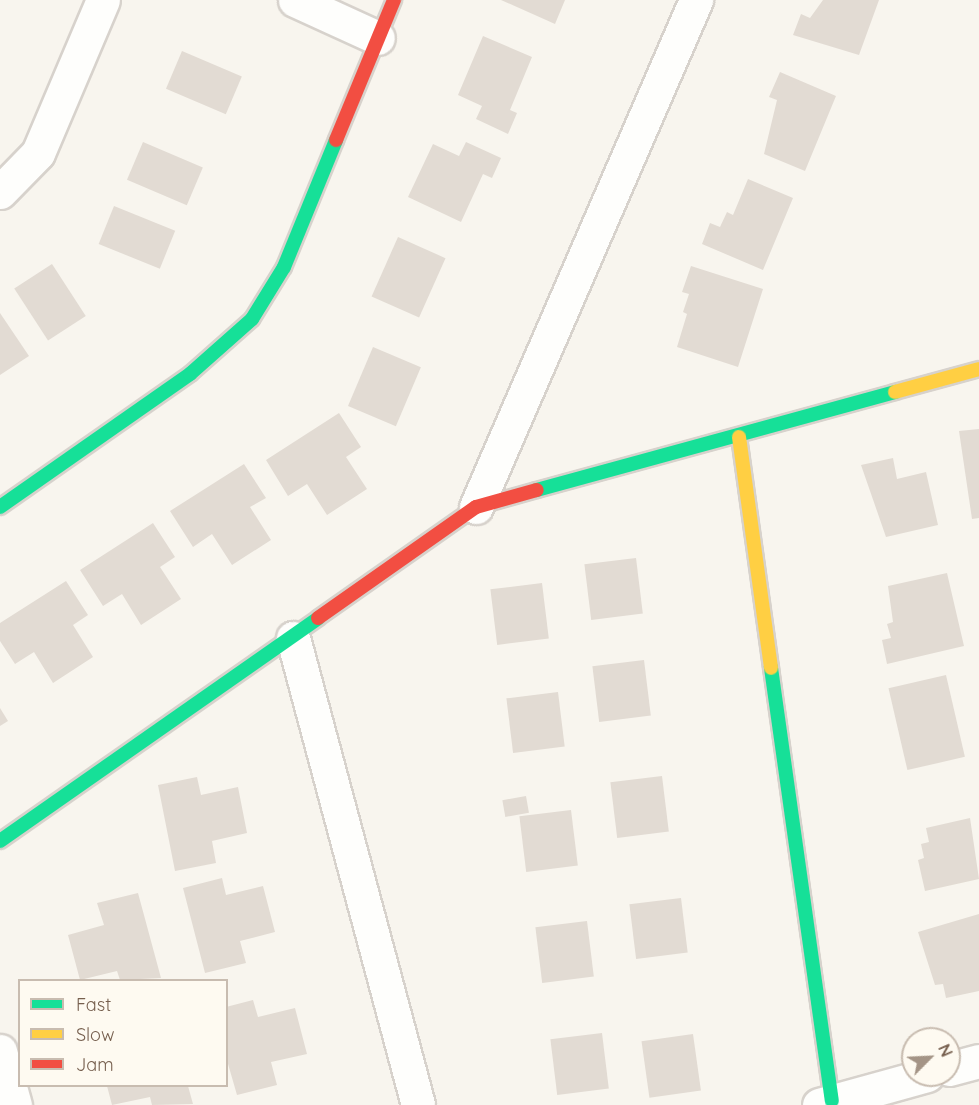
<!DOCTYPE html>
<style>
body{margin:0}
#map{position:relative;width:979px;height:1105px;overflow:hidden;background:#f8f5ee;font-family:Quicksand,sans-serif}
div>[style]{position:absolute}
.building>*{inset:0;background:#e2dbd3;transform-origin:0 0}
.roads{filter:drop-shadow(2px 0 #d7d2cc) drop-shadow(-2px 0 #d7d2cc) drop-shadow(0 2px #d7d2cc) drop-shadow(0 -2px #d7d2cc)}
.street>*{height:33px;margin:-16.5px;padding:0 16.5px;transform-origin:16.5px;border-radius:16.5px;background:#fefefc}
.fast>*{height:14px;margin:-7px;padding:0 7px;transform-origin:7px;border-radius:7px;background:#16e098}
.slow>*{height:14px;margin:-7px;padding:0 7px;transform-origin:7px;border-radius:7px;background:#ffcf43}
.jam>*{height:14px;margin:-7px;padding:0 7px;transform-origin:7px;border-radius:7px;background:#f24e42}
span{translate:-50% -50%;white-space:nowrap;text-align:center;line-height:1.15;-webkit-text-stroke:6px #fefaf1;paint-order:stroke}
.legend{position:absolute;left:18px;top:979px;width:210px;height:108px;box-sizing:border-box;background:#fefaf1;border:2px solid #c8bcb0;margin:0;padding:8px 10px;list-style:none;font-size:18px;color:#765f4e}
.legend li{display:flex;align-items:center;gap:12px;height:30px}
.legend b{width:30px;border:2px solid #c8bcb0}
.north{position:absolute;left:901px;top:1027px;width:60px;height:60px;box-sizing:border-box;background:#fefaf1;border:2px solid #c8bcb0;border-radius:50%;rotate:66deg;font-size:16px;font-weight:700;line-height:24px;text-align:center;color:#765f4e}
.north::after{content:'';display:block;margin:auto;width:21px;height:27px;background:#a49486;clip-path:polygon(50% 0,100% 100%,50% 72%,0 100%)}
</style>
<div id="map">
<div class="building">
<div style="clip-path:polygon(501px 0,565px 0,555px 24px)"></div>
<div style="clip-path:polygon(823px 0,879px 0,859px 55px,793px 35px,801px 14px,810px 18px)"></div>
<div style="clip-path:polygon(483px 36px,532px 57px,510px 110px,517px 113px,508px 134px,476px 119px,482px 106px,458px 95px)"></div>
<div style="left:182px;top:51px;width:65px;height:41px;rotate:23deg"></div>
<div style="clip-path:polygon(780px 72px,836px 96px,805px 171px,764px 154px,777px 100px,769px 97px)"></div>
<div style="left:143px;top:142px;width:65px;height:41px;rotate:23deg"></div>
<div style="clip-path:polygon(466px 142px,501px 158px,492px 178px,483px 174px,461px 222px,408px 197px,433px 144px,459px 156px)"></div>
<div style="clip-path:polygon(748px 179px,793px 198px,763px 270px,702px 244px,710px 223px,720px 227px,727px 212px,733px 215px)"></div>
<div style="left:114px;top:206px;width:66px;height:41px;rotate:22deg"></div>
<div style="left:398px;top:237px;width:52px;height:65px;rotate:24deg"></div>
<div style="left:52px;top:264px;width:62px;height:45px;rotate:57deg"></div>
<div style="clip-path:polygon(691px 266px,763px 289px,738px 367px,677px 347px,687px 314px,683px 312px,689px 294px,682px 292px)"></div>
<div style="clip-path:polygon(0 313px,29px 356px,0 375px)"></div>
<div style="left:373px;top:347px;width:52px;height:64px;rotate:23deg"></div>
<div style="clip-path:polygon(339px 413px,361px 447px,346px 457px,367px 489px,327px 515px,307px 484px,288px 496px,266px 460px)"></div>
<div style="clip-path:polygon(979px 429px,979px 518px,972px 519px,959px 431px)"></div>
<div style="clip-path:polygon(893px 458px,897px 479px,926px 472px,938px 525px,886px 537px,861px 465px)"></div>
<div style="clip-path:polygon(244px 464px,266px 498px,250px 507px,271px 540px,232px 565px,212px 534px,193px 547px,170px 511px)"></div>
<div style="clip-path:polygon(153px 523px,175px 557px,160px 567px,181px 599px,141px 625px,122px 594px,103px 606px,80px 570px)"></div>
<div style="left:636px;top:558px;width:56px;height:52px;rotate:83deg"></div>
<div style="clip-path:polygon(947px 573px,964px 646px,887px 664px,882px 640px,891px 638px,887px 624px,893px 622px,888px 586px)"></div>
<div style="clip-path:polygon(66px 581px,88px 615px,73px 625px,93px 657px,53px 683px,34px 652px,15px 664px,0 641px,0 623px)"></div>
<div style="left:542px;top:583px;width:56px;height:52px;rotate:83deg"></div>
<div style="left:644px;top:660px;width:56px;height:52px;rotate:83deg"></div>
<div style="left:946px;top:675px;width:84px;height:59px;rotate:77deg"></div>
<div style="left:558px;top:692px;width:55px;height:52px;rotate:83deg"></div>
<div style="clip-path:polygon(0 708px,8px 721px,0 726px)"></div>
<div style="left:662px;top:776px;width:56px;height:52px;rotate:83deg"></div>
<div style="clip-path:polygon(197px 777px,201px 795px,238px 787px,247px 833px,212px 841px,216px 863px,175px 871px,158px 785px)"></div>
<div style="left:526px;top:796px;width:17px;height:24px;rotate:80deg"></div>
<div style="left:571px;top:810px;width:56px;height:52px;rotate:83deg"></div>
<div style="clip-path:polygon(970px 818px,979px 879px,925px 891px,918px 860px,924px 858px,921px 844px,929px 842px,926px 828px)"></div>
<div style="clip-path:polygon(222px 878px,226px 895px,263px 886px,275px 932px,240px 941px,246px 963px,205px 973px,183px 888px)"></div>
<div style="clip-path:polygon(138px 893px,161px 978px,120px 980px,117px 971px,80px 980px,68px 935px,104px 925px,97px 903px)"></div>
<div style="left:681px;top:898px;width:55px;height:52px;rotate:83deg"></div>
<div style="clip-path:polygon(979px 914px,979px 991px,946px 998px,943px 984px,935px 985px,918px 932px)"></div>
<div style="left:587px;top:921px;width:56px;height:52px;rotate:83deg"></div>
<div style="clip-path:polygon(253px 1000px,258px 1017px,295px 1008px,307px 1054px,271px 1062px,277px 1085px,237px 1095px,226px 1057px,226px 1007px)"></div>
<div style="left:602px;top:1033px;width:56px;height:52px;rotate:83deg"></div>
<div style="left:693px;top:1034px;width:57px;height:52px;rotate:82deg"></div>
<div style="clip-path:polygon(107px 1086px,188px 1086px,193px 1104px,152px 1105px,150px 1097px,112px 1105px)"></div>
</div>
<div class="roads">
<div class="street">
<div style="left:295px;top:0;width:91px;rotate:24.6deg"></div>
<div style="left:0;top:192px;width:54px;rotate:-45.7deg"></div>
<div style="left:38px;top:153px;width:166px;rotate:-67deg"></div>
<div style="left:476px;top:507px;width:553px;rotate:-66.54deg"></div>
<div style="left:293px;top:638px;width:483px;rotate:75deg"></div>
<div style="left:0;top:1051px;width:56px;rotate:74.5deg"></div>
<div style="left:949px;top:1069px;width:31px;rotate:-15deg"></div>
<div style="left:819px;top:1105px;width:112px;rotate:-15.5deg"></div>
</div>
<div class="fast">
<div style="left:537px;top:490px;width:371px;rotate:-15.3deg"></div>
<div style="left:0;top:507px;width:232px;rotate:-35deg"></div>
<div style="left:190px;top:374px;width:83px;rotate:-41.6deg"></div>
<div style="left:252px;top:319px;width:61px;rotate:-58.4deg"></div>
<div style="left:284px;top:267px;width:137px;rotate:-67.7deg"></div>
<div style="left:771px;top:668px;width:437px;rotate:82deg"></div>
<div style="left:0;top:841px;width:388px;rotate:-35deg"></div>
</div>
<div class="slow">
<div style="left:895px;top:392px;width:87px;rotate:-15.3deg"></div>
<div style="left:739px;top:437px;width:233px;rotate:82.1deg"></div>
</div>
<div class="jam">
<div style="left:336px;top:140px;width:152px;rotate:-67.5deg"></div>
<div style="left:318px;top:618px;width:193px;rotate:-35.1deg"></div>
<div style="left:476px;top:507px;width:63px;rotate:-15.6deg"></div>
</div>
</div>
<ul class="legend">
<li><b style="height:8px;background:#16e098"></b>Fast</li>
<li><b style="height:8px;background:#ffcf43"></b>Slow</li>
<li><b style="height:8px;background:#f24e42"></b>Jam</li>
</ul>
<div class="north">N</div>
</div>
